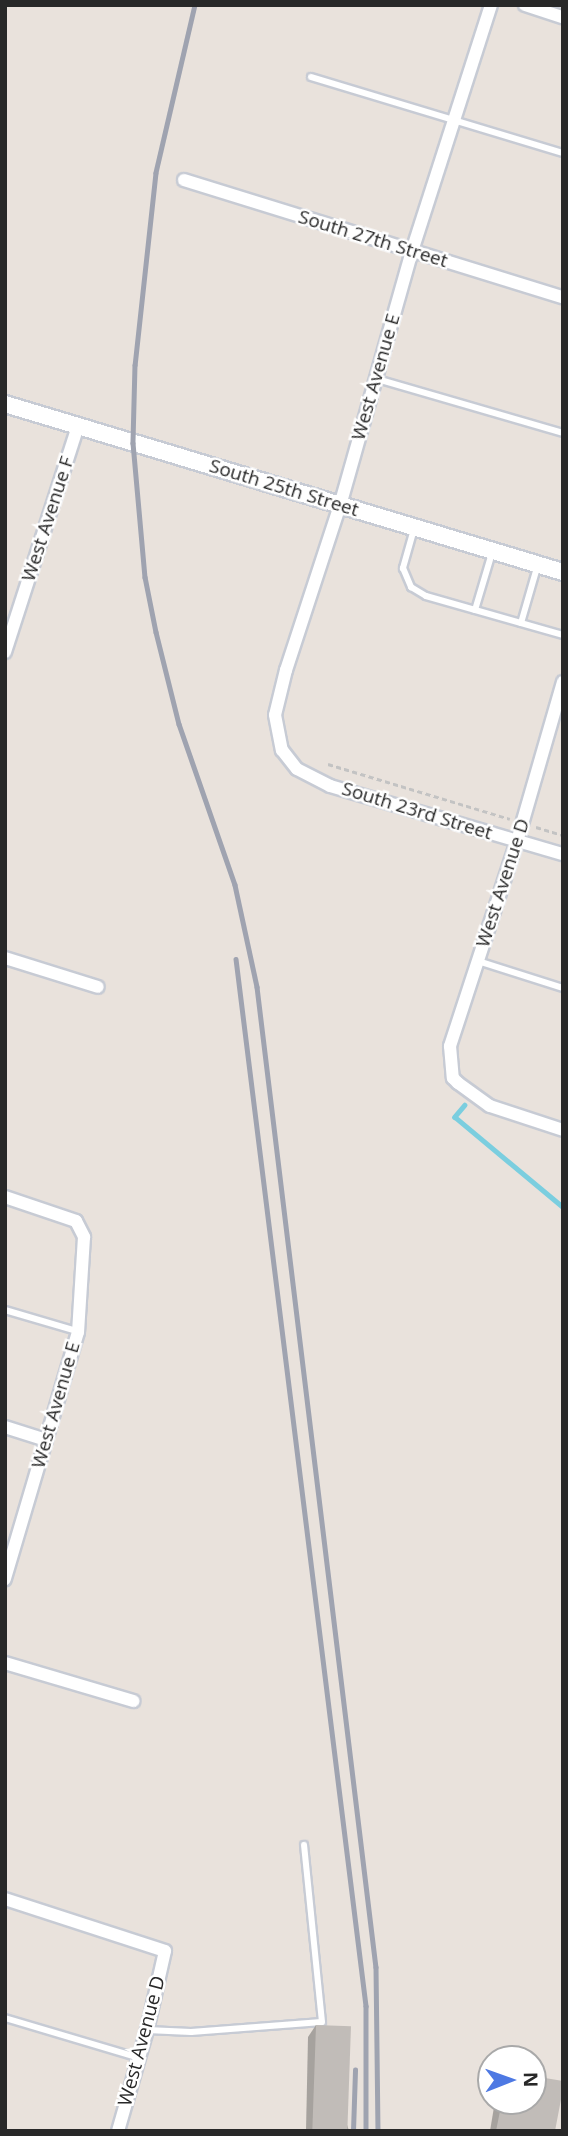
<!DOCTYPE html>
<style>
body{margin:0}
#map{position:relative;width:568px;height:2136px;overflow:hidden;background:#e9e2dc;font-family:"Open Sans",sans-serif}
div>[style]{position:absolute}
.stream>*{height:4.5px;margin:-2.25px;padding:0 2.25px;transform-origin:2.25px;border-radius:2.25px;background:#7bcedf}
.path>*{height:2.5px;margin-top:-1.25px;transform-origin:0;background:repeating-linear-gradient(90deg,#c3c3c3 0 5px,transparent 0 8.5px)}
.roads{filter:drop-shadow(2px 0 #c7cbd4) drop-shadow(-2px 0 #c7cbd4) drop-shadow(0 2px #c7cbd4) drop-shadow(0 -2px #c7cbd4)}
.service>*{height:6px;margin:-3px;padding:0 3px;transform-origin:3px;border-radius:3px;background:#fff}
.minor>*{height:12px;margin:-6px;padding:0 6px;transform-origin:6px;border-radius:6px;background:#fff}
.tertiary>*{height:16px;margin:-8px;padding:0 8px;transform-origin:8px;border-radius:8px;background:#fff}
.rail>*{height:4.5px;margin:-2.25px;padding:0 2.25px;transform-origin:2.25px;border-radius:2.25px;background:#9fa3b0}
.wall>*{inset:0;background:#a6a29e}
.building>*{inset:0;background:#c1bcb8;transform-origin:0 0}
span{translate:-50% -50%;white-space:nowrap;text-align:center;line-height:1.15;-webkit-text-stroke:5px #fff;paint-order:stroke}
.street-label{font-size:19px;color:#282828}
.frame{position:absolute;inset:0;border:7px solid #282828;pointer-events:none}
.north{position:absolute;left:477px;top:2045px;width:70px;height:70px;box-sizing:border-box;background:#fff;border:2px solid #a9a9a9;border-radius:50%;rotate:89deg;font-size:19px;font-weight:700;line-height:28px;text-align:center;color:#282828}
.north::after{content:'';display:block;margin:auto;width:24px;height:32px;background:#4e79e3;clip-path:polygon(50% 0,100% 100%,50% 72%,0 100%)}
</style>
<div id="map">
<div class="stream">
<div style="left:465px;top:1105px;width:16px;rotate:130deg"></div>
<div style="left:455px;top:1117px;width:141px;rotate:39.8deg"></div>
</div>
<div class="path">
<div style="left:328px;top:764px;width:190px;rotate:16.8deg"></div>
<div style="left:536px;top:827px;width:28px;rotate:17deg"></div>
</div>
<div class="roads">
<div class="service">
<div style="left:311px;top:77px;width:263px;rotate:16.8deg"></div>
<div style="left:377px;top:379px;width:194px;rotate:16.2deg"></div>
<div style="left:414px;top:529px;width:41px;rotate:105.8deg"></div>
<div style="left:403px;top:568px;width:21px;rotate:67deg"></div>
<div style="left:411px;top:587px;width:17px;rotate:31deg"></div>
<div style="left:426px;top:596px;width:142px;rotate:15.9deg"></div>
<div style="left:475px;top:610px;width:59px;rotate:-73.4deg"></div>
<div style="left:521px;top:623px;width:61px;rotate:-73.9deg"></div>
<div style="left:478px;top:961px;width:89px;rotate:17.6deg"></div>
<div style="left:5px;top:1310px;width:75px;rotate:16.3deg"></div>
<div style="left:5px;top:2018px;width:140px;rotate:16.6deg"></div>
<div style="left:147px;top:2030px;width:44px;rotate:2.6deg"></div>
<div style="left:191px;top:2032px;width:131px;rotate:-4.4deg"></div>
<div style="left:322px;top:2022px;width:178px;rotate:-95.8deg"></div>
</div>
<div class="minor">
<div style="left:491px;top:5px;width:258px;rotate:107.8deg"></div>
<div style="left:412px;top:251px;width:264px;rotate:105.8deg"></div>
<div style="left:340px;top:505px;width:174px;rotate:108.1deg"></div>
<div style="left:286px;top:670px;width:46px;rotate:103.7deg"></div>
<div style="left:275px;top:715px;width:36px;rotate:79deg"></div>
<div style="left:282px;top:750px;width:24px;rotate:52deg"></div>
<div style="left:297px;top:769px;width:37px;rotate:27deg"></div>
<div style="left:330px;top:786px;width:243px;rotate:16.3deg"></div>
<div style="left:525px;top:5px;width:40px;rotate:18deg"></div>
<div style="left:184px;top:180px;width:397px;rotate:17.2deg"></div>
<div style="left:5px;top:652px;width:237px;rotate:-72.1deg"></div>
<div style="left:563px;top:682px;width:166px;rotate:106.1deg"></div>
<div style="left:517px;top:841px;width:216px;rotate:108.1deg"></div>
<div style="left:450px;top:1046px;width:32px;rotate:85deg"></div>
<div style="left:453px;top:1078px;width:7px;rotate:45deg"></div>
<div style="left:458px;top:1083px;width:39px;rotate:36deg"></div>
<div style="left:490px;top:1106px;width:77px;rotate:18.2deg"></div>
<div style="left:5px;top:958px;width:97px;rotate:17.3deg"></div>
<div style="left:5px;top:1197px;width:75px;rotate:18.7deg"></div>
<div style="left:76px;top:1221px;width:18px;rotate:63deg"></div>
<div style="left:84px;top:1237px;width:95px;rotate:93.6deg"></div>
<div style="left:78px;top:1332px;width:258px;rotate:106.5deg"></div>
<div style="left:5px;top:1427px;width:43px;rotate:17.6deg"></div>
<div style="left:5px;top:1663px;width:134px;rotate:16.5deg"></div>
<div style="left:5px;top:1899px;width:168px;rotate:18deg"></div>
<div style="left:165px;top:1951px;width:81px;rotate:102.8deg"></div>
<div style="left:147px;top:2030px;width:105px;rotate:106deg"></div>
</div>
<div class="tertiary">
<div style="left:5px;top:404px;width:583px;rotate:16.76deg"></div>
</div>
</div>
<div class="rail">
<div style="left:195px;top:5px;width:172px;rotate:103.1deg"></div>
<div style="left:156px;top:173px;width:193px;rotate:96.2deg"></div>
<div style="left:135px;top:365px;width:78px;rotate:91.5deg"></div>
<div style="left:133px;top:443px;width:135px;rotate:84.9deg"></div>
<div style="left:145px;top:577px;width:56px;rotate:78.7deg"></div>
<div style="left:156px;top:632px;width:95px;rotate:76deg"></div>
<div style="left:179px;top:724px;width:170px;rotate:70.8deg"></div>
<div style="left:235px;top:885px;width:104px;rotate:77.8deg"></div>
<div style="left:257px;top:987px;width:987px;rotate:83.08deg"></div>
<div style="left:376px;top:1967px;width:164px;rotate:89.3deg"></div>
<div style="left:236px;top:959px;width:1055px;rotate:82.92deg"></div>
<div style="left:366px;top:2006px;width:125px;rotate:90deg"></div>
<div style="left:353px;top:2131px;width:61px;rotate:-88.1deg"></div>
</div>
<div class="wall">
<div style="clip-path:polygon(316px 2025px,349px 2131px,306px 2131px,308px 2037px)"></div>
<div style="clip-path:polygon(495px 2101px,533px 2101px,555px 2131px,490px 2131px)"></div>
</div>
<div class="building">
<div style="left:316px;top:2025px;width:35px;height:106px;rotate:2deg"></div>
<div style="clip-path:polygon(533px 2076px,563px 2081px,563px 2089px,555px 2131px,496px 2131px,502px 2101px,533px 2101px)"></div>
</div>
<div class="street-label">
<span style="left:373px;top:239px;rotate:17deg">South 27th Street</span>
<span style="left:376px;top:377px;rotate:-74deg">West Avenue E</span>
<span style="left:284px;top:488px;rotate:17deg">South 25th Street</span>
<span style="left:48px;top:519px;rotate:-72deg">West Avenue F</span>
<span style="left:417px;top:811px;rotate:17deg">South 23rd Street</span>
<span style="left:503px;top:883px;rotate:-72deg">West Avenue D</span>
<span style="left:56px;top:1405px;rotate:-74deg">West Avenue E</span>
<span style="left:142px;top:2041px;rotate:-75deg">West Avenue D</span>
</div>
<div class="frame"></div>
<div class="north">N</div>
</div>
